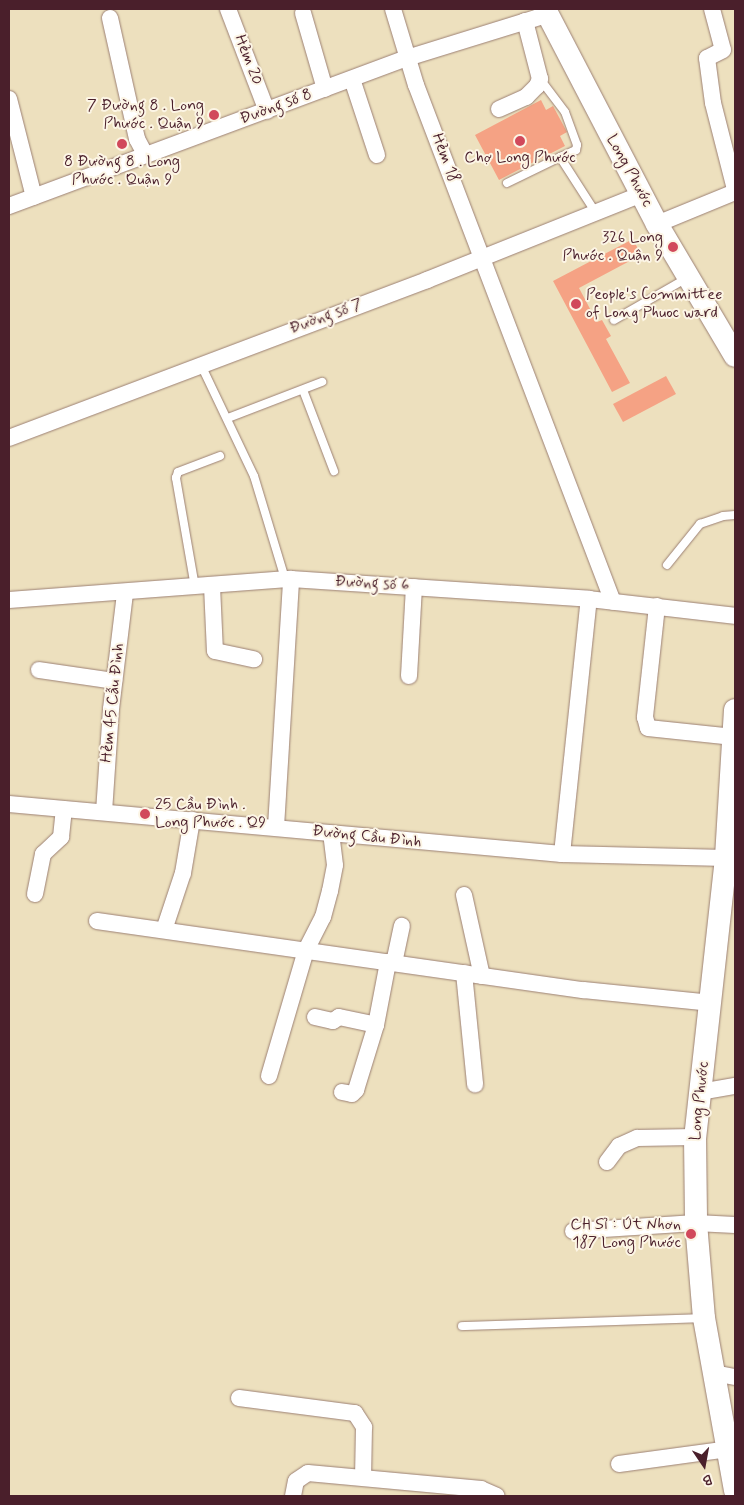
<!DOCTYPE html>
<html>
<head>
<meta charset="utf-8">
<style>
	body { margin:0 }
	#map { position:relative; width:744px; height:1505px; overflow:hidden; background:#ede0be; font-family:Mynerve,sans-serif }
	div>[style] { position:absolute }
	.building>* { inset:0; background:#f5a284 }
	.roads { filter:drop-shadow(0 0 1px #9c8074) drop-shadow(0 0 1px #9c8074) }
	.lane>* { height:8px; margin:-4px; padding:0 4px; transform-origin:4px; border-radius:4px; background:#fff }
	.street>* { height:16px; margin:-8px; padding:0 8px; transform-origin:8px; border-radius:8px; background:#fff }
	.secondary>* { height:22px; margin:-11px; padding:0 11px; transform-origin:11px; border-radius:11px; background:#fff }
	.dots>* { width:14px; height:14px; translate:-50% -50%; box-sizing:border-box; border:2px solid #fcf5e5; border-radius:50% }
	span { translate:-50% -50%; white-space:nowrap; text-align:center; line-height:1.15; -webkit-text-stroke:4px #fcf5e5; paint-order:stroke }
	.street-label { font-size:16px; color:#4a1f2b }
	.poi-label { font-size:16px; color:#4a1f2b }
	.right { translate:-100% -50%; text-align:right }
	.left { translate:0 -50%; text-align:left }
	.frame { position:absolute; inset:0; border:10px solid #4a1f2b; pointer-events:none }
	.north { position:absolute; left:679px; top:1440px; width:50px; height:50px; -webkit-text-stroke:4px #fcf5e5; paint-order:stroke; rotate:168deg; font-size:14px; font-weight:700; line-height:20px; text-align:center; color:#4a1f2b }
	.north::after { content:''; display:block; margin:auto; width:18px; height:22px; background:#4a1f2b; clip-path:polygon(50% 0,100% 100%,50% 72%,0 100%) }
</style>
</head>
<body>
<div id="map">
	<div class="building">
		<div style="clip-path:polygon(541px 100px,546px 110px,553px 106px,567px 132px,560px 136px,565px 146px,499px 180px,475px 135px)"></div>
		<div style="clip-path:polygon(633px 239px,641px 255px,579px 288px,597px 322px,602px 320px,611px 336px,606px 339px,630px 383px,612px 392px,553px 281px)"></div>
		<div style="clip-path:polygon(666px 376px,676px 394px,623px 422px,613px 404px)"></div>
	</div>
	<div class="roads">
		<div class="lane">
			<div style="left:540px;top:79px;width:41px;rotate:52.9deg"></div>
			<div style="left:565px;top:112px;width:35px;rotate:70deg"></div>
			<div style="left:577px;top:145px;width:5px;rotate:101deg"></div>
			<div style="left:576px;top:150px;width:17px;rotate:156deg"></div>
			<div style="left:507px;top:183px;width:59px;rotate:-26.1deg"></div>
			<div style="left:560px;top:157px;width:67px;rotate:57.3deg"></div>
			<div style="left:614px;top:320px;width:84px;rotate:-29.9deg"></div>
			<div style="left:201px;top:365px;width:123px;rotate:64.5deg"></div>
			<div style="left:254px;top:476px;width:108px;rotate:73.2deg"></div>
			<div style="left:303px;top:390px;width:87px;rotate:69.1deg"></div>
			<div style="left:228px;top:418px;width:101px;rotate:-21deg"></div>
			<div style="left:667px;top:565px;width:53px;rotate:-51.2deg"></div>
			<div style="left:700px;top:524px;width:24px;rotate:-19deg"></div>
			<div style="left:723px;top:516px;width:12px;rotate:-5deg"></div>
			<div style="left:195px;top:587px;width:111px;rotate:-99.9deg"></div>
			<div style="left:176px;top:478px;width:6px;rotate:-72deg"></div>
			<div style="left:178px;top:472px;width:45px;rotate:-20.9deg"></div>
			<div style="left:462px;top:1326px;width:240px;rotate:-1.9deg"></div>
		</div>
		<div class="street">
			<div style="left:228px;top:9px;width:109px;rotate:69.1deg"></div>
			<div style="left:393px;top:9px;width:79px;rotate:73.2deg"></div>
			<div style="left:416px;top:85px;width:553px;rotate:69.14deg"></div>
			<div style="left:712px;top:9px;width:42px;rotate:75deg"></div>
			<div style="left:723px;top:50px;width:18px;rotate:153deg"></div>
			<div style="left:707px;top:58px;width:45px;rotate:82.4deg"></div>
			<div style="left:713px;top:103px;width:89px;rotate:75.7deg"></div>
			<div style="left:303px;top:13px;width:79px;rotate:73.9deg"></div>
			<div style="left:110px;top:18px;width:124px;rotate:77.4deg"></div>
			<div style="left:137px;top:139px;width:17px;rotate:62deg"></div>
			<div style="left:352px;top:79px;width:80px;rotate:71.8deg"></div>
			<div style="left:9px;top:99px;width:101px;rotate:75.7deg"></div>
			<div style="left:499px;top:109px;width:30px;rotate:-24deg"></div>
			<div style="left:526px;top:97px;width:16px;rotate:-45deg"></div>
			<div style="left:537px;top:86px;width:8px;rotate:-67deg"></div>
			<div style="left:540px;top:79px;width:60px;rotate:-104.5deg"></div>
			<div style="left:9px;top:206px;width:425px;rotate:-20.4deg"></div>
			<div style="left:407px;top:58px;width:145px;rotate:-17.2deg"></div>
			<div style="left:657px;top:224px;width:84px;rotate:-22.3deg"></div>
			<div style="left:9px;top:438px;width:447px;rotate:-20.7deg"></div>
			<div style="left:427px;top:280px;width:232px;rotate:-21.8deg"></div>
			<div style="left:212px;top:586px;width:65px;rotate:87.4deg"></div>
			<div style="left:215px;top:651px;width:40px;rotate:12deg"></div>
			<div style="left:9px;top:600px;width:283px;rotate:-4.3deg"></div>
			<div style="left:291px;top:579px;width:299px;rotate:3.8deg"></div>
			<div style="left:589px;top:599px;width:147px;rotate:6.6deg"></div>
			<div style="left:657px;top:606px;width:112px;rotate:96.2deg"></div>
			<div style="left:645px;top:717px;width:11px;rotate:75deg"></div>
			<div style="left:648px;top:728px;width:86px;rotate:6deg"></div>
			<div style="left:39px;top:670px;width:76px;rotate:8.3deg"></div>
			<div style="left:409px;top:676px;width:89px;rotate:-86.8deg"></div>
			<div style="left:9px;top:804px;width:555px;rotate:5.17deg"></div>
			<div style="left:562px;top:854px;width:164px;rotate:1.4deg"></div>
			<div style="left:104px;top:812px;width:103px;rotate:-86.1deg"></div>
			<div style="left:111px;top:709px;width:116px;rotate:-83.1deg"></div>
			<div style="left:276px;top:827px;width:248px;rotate:-86.5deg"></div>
			<div style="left:562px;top:854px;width:256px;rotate:-84deg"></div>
			<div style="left:35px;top:894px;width:41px;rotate:-78.7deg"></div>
			<div style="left:43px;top:854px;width:25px;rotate:-43deg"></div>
			<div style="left:61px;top:837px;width:28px;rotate:-84deg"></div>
			<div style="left:464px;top:895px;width:83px;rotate:77.5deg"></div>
			<div style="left:97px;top:921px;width:492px;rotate:8.1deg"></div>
			<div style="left:584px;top:990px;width:128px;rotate:5.8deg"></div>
			<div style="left:164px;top:930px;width:60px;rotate:-71.6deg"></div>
			<div style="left:183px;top:873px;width:54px;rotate:-80.4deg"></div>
			<div style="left:394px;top:963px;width:38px;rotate:-78deg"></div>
			<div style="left:464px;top:973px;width:112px;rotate:84.3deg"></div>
			<div style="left:315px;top:1017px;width:18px;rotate:13deg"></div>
			<div style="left:333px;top:1021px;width:7px;rotate:-34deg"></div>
			<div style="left:339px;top:1017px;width:38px;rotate:12deg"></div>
			<div style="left:269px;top:1076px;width:131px;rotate:-73.6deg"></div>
			<div style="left:306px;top:950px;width:37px;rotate:-63deg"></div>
			<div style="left:323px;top:917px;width:27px;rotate:-75deg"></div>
			<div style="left:330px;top:891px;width:26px;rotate:-79deg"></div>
			<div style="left:335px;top:865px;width:32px;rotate:-97deg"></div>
			<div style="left:342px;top:1092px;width:10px;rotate:11deg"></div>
			<div style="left:352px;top:1094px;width:6px;rotate:-45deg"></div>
			<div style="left:356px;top:1090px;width:68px;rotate:-72.9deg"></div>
			<div style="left:376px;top:1025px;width:64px;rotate:-79.2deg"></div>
			<div style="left:700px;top:1092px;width:36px;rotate:-10deg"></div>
			<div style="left:607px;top:1162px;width:20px;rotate:-53deg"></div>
			<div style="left:619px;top:1146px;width:20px;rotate:-24deg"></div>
			<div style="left:637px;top:1138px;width:58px;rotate:-1deg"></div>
			<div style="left:573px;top:1231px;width:123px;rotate:-3.7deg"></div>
			<div style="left:696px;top:1223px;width:39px;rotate:3deg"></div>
			<div style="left:714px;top:1373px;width:21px;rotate:11deg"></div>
			<div style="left:239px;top:1398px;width:117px;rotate:7.4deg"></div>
			<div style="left:355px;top:1413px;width:17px;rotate:57deg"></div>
			<div style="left:364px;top:1427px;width:50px;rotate:91.1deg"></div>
			<div style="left:619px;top:1464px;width:110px;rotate:-7.8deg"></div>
			<div style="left:293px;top:1496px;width:15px;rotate:-79deg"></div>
			<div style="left:296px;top:1481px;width:14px;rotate:-34deg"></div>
			<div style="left:308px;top:1473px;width:174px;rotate:5.3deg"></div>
			<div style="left:481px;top:1489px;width:17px;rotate:24deg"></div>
		</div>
		<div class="secondary">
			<div style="left:545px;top:9px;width:242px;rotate:62.5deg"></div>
			<div style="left:657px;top:224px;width:153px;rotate:59.4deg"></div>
			<div style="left:735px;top:710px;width:148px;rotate:93.5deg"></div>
			<div style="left:726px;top:858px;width:281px;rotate:96.3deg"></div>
			<div style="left:695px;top:1137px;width:86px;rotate:89.3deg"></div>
			<div style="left:696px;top:1223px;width:95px;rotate:85.2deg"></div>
			<div style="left:704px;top:1318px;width:175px;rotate:79.8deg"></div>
		</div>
	</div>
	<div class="dots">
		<div style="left:214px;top:115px;background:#d1495b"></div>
		<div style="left:520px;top:141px;background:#d1495b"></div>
		<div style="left:122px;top:144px;background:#d1495b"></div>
		<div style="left:673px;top:247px;background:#d1495b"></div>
		<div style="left:576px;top:304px;background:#d1495b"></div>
		<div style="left:145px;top:814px;background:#d1495b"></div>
		<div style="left:691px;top:1234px;background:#d1495b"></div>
	</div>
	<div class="street-label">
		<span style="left:248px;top:60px;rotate:69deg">Hẻm 20</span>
		<span style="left:276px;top:107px;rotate:-20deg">Đường số 8</span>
		<span style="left:445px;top:158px;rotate:69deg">Hẻm 18</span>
		<span style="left:629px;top:171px;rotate:61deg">Long Phước</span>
		<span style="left:326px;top:317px;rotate:-20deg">Đường số 7</span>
		<span style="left:372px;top:584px;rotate:3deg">Đường số 6</span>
		<span style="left:113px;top:703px;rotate:-84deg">Hẻm 45 Cẫu Đình</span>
		<span style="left:367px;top:837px;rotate:6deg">Đường Cầu Đình</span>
		<span style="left:700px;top:1101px;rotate:-84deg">Long Phước</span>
	</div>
	<div class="poi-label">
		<span class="right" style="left:204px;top:115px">7 Đường 8 . Long<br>Phước . Quận 9</span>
		<span style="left:520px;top:158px">Chợ Long Phước</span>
		<span style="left:122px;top:171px">8 Đường 8 . Long<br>Phước . Quận 9</span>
		<span class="right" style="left:663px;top:247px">326 Long<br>Phước . Quận 9</span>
		<span class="left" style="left:586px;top:304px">People's Committee<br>of Long Phuoc ward</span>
		<span class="left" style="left:155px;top:814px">25 Cầu Đình .<br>Long Phước . Q9</span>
		<span class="right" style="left:681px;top:1234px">CH Sỉ : Út Nhơn<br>187 Long Phước</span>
	</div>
	<div class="frame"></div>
	<div class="north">B</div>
</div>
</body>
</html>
